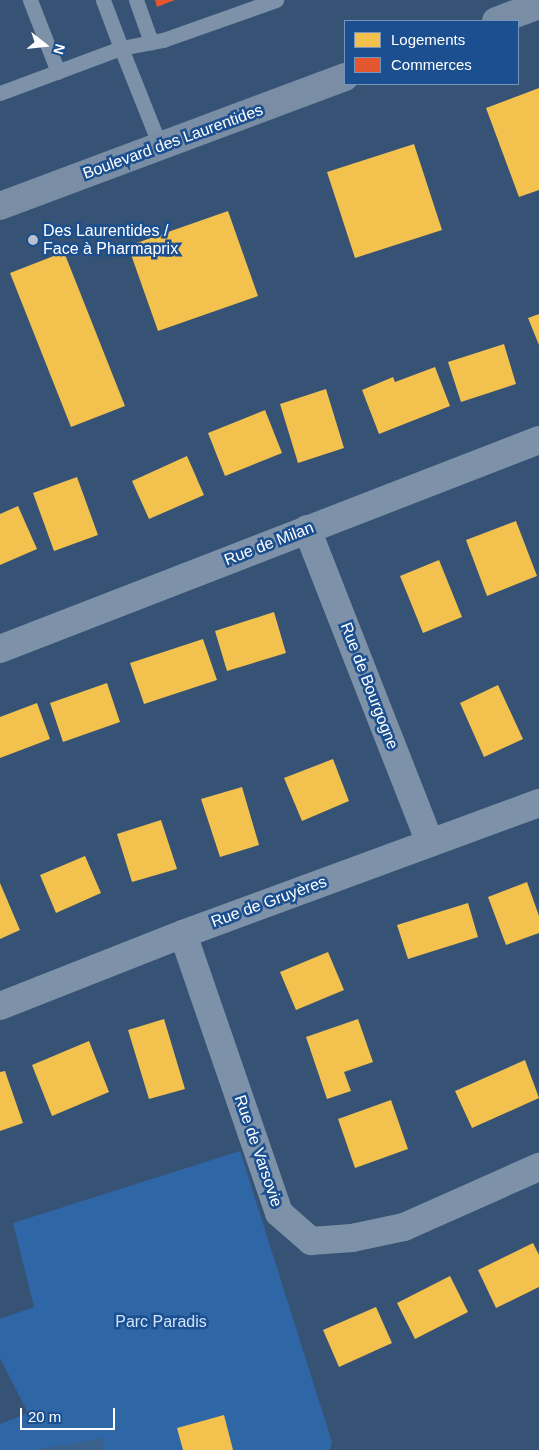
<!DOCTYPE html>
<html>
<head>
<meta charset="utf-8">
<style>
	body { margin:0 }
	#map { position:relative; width:539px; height:1450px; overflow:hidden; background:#365274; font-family:Arial,sans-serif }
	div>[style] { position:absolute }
	.green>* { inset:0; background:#2f66a5 }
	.water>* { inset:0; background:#3b618d }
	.homes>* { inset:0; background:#f2c14e }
	.shops>* { inset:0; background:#e4572e }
	.service>* { height:15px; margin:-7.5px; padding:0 7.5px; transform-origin:7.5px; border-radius:7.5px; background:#7d92a8 }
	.minor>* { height:28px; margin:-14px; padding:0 14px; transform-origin:14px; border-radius:14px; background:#7d92a8 }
	.secondary>* { height:28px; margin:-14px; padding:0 14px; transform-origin:14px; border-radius:14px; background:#798da4 }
	.dots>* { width:14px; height:14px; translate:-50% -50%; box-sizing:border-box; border:2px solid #1b4f8f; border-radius:50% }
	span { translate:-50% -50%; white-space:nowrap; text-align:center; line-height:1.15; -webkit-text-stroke:5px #1b4f8f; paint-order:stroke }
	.street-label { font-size:16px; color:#fff }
	.poi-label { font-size:16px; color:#fff }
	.left { translate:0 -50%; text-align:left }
	.park-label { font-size:16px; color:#cfe3fa }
	.legend { position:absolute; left:344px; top:20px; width:175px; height:65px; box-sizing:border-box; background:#1b4f8f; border:1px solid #7695bc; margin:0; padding:6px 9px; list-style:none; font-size:15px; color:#fff }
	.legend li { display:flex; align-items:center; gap:10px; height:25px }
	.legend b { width:25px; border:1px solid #7695bc }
	.north { position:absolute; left:20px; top:20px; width:50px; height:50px; -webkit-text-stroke:4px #1b4f8f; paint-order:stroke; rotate:106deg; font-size:14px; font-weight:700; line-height:20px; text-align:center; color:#fff }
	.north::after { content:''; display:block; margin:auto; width:18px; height:22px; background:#fff; clip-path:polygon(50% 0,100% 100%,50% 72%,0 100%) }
	.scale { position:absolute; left:20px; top:1408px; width:95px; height:22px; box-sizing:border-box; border:2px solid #fff; border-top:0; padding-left:6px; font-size:15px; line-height:18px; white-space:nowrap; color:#fff; -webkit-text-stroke:4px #1b4f8f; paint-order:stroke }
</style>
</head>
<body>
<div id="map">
	<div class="green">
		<div style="clip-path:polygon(240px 1151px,332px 1442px,330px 1450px,0 1450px,0 1424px,28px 1413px,0 1358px,0 1319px,34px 1307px,13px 1223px)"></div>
	</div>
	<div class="water">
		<div style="clip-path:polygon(103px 1438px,105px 1450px,38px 1450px,38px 1449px)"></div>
	</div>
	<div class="homes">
		<div style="clip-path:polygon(539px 88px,539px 190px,519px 197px,486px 108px)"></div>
		<div style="clip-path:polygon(414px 144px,442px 230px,355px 258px,327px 172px)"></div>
		<div style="clip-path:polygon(228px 211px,258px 296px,158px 331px,128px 246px)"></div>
		<div style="clip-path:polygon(64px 252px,125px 406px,71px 427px,10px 273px)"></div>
		<div style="clip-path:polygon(539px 314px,539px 345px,528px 318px)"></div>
		<div style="clip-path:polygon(504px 344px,516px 384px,461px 402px,448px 362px)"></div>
		<div style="clip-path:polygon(435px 367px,450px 406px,379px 434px,362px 390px,393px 377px,395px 382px)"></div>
		<div style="clip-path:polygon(326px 389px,344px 448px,298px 463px,280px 404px)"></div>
		<div style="clip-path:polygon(265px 410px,282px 453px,225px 476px,208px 433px)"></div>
		<div style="clip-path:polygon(187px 456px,204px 495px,149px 519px,132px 481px)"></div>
		<div style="clip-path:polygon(77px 477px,98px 535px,54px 551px,33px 493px)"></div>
		<div style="clip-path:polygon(18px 506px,37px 549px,0 565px,0 514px)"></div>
		<div style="clip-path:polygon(516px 521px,537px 576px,487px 596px,466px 540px)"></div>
		<div style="clip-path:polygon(439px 560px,462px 617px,423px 633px,400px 576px)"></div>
		<div style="clip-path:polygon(274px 612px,286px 653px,227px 671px,215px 631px)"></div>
		<div style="clip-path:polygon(203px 639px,217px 680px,144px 704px,130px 663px)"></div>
		<div style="clip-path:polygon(107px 683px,120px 722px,63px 742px,50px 703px)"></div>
		<div style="clip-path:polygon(498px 685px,523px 739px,484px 757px,460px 703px)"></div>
		<div style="clip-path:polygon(37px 703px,50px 739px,0 758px,0 717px)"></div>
		<div style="clip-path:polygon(333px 759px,349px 801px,302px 821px,284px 778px)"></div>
		<div style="clip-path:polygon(242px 787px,259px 845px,220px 857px,201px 799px)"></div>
		<div style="clip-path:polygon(161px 820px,177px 869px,132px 882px,117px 834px)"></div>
		<div style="clip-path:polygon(85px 856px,101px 893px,56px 913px,40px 875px)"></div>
		<div style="clip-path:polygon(527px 882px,539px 916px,539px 933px,506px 945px,488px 897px)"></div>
		<div style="clip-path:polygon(0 883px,20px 930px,0 939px)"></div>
		<div style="clip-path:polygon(468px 903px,478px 937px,408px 959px,397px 925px)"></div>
		<div style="clip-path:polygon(328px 952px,344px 990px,296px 1010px,280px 972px)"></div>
		<div style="clip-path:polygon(164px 1019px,185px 1089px,149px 1099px,128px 1030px)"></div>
		<div style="clip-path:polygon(358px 1019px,373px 1062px,344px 1072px,351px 1091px,327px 1099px,306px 1037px)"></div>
		<div style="clip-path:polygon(89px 1041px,109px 1092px,52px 1116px,32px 1065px)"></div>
		<div style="clip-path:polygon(525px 1060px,539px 1098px,472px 1128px,455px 1091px)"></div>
		<div style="clip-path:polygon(5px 1071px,23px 1123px,0 1131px,0 1072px)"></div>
		<div style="clip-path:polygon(391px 1100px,408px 1149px,355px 1168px,338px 1119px)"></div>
		<div style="clip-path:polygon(533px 1243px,539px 1255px,539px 1287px,496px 1308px,478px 1270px)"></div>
		<div style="clip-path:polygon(450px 1276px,468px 1312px,415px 1339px,397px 1303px)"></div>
		<div style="clip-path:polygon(376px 1307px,392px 1343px,339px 1367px,323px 1330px)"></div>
		<div style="clip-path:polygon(224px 1415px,233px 1450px,183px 1450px,177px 1428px)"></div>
	</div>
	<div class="shops">
		<div style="clip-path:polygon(155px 0,175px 0,157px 7px)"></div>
	</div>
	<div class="service">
		<div style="left:30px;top:0;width:77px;rotate:68.7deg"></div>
		<div style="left:103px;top:0;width:51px;rotate:69.4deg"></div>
		<div style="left:121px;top:48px;width:43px;rotate:-10.8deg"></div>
		<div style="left:163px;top:40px;width:120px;rotate:-19.5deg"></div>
		<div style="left:136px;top:0;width:45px;rotate:70.3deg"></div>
		<div style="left:0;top:93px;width:129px;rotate:-20.4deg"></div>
		<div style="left:121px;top:48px;width:105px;rotate:68.3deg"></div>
	</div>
	<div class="minor">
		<div style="left:307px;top:529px;width:337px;rotate:68.6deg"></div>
		<div style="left:0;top:649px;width:578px;rotate:-21.19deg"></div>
		<div style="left:183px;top:934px;width:295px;rotate:71deg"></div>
		<div style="left:279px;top:1213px;width:43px;rotate:41.2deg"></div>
		<div style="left:311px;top:1241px;width:41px;rotate:-4.2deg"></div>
		<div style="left:352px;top:1238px;width:53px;rotate:-11.9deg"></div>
		<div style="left:404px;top:1227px;width:148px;rotate:-24deg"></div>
		<div style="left:0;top:1006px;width:197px;rotate:-21.5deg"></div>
		<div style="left:183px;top:934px;width:379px;rotate:-20.2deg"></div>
	</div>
	<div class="secondary">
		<div style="left:496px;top:21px;width:46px;rotate:-20.4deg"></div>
		<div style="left:0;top:206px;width:368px;rotate:-20.5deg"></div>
	</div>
	<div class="dots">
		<div style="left:33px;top:240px;background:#b9c2ce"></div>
	</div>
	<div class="street-label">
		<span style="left:173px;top:142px;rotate:-20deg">Boulevard des Laurentides</span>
		<span style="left:269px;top:544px;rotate:-21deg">Rue de Milan</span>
		<span style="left:369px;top:686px;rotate:69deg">Rue de Bourgogne</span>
		<span style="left:269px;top:902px;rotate:-20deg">Rue de Gruyères</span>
		<span style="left:258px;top:1151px;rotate:71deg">Rue de Varsovie</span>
	</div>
	<div class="poi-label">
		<span class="left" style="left:43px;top:240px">Des Laurentides /<br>Face à Pharmaprix</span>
	</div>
	<div class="park-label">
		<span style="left:161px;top:1322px">Parc Paradis</span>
	</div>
	<ul class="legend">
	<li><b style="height:14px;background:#f2c14e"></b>Logements</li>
	<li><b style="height:14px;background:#e4572e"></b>Commerces</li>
	</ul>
	<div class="north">N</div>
	<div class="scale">20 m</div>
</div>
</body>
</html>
